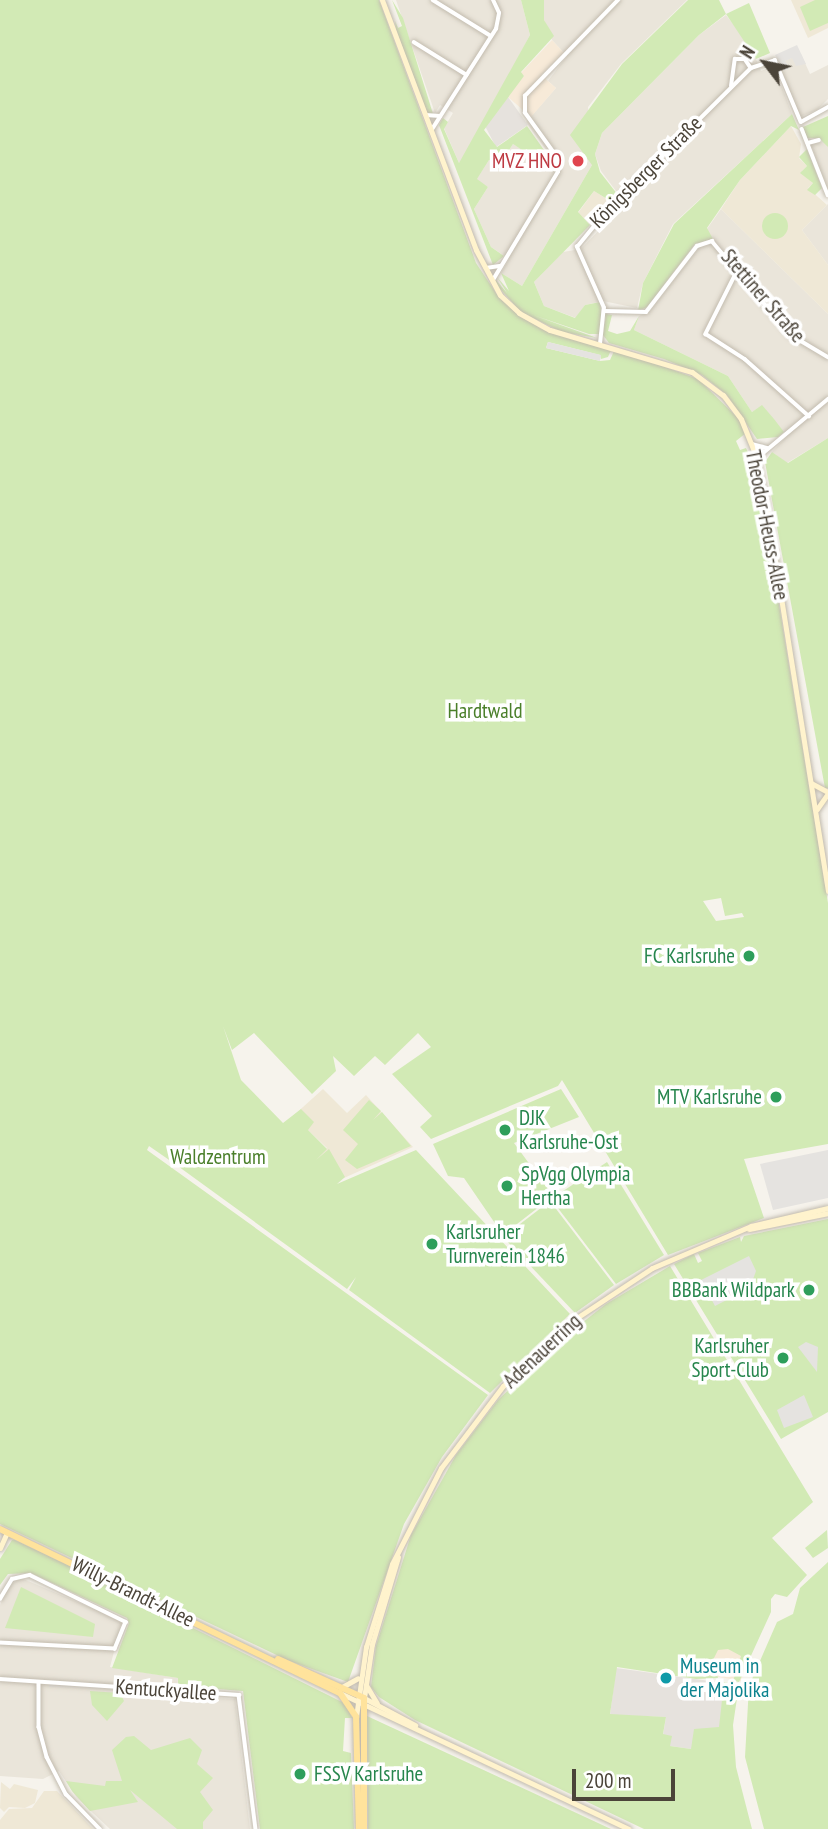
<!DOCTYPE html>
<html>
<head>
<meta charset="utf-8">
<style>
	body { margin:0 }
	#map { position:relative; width:828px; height:1829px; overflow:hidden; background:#f6f3ec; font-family:"PT Sans Narrow",sans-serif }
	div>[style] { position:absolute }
	.residential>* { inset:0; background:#eae5da }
	.commercial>* { inset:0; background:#f7ead8 }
	.industrial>* { inset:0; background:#e6e2dd }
	.education>* { inset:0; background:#efe8d6 }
	.green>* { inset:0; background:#d2eab5 }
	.round { border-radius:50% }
	.parking>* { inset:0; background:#e5e3e0 }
	.roads { filter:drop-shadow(0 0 2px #c2bbae) drop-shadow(0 0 2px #c2bbae) }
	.street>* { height:3.5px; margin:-1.75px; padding:0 1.75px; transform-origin:1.75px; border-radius:1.75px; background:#fff }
	.secondary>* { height:5px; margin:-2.5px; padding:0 2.5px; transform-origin:2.5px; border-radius:2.5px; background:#fff3cd }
	.primary>* { height:6px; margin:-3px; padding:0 3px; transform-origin:3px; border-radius:3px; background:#ffe39c }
	.dots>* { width:19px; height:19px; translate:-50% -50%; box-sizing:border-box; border:4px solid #fff; border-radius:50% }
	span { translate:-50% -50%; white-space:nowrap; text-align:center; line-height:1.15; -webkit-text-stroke:7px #fff; paint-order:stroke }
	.health-label { font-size:21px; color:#be3a42 }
	.right { translate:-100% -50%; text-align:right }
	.street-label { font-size:21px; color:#4b4439 }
	.park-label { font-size:21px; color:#4a7f2a }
	.leisure-label { font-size:21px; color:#27864d }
	.left { translate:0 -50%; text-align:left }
	.culture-label { font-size:21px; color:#0d838f }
	.north { position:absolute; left:730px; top:28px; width:70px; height:70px; -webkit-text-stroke:5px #fff; paint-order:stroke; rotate:302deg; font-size:19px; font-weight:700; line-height:28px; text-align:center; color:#4b4439 }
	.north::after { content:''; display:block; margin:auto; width:24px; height:32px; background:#4b4439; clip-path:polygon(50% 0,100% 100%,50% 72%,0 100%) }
	.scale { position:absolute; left:572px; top:1769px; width:103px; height:32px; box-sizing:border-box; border:4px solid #4b4439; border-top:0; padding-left:9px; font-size:21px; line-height:24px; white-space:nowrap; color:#4b4439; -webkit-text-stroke:5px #fff; paint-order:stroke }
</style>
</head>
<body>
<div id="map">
	<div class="residential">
		<div style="clip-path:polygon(396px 0,521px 0,530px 35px,466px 157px,459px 163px,444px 128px,453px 113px,440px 105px,435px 113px)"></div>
		<div style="clip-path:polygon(544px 0,687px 0,621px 64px,588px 107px,592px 165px,522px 286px,501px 273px,509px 259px,491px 247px,474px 209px,488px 187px,476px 180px,489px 160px,499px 166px,513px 144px,555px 171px,555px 162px,526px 122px,556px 88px,548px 81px,567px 56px,552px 40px,544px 20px)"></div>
		<div style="clip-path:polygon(726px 15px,751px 47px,761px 71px,774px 66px,792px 114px,673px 224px,643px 283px,637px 308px,603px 301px,585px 305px,576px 318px,544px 306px,534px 282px,563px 252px,581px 249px,625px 203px,601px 171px,595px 154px,602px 133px,699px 35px)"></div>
		<div style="clip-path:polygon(801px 54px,810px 74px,828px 65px,828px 99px,817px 110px,799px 117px,779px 63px)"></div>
		<div style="clip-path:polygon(825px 140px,828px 147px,828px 190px,811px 145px)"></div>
		<div style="clip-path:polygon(828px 204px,828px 265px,802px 230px)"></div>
		<div style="clip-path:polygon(721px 209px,828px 314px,828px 438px,787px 463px,772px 452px,787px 436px,762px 406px,752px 412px,728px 376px,634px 330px,639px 316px,650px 311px,700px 246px,711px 243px,707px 229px)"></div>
		<div style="clip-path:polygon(21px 1578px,122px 1621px,110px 1667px,178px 1678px,177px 1696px,235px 1699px,250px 1829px,110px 1829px,77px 1798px,59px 1771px,43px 1779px,0 1776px,0 1605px,8px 1586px)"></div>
	</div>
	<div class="commercial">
		<div style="clip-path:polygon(552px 40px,564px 53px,541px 75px,556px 88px,531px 117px,507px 96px,524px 76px,521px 73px)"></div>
		<div style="clip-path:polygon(716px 1643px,750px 1656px,741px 1681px,709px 1675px)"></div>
	</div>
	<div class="industrial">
		<div style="clip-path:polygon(508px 97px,528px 125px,496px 147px,485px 126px)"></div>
		<div style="clip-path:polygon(616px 1668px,724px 1683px,720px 1726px,691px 1749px,670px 1746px,663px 1735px,666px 1717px,610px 1715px)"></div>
	</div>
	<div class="education">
		<div style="clip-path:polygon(791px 0,828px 0,828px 28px,808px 38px)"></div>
		<div style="clip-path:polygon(791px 126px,801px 144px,799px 158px,807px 166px,802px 171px,813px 183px,808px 188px,827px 205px,802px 230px,828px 265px,828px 314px,721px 209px,740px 180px)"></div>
		<div style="clip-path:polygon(594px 191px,612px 202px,590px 224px,578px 213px)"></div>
		<div style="clip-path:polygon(323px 1089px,347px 1113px,366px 1095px,413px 1147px,335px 1182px,313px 1163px,327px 1148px,293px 1116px)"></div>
		<div style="clip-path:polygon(1px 1782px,10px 1789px,14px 1784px,38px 1790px,35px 1803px,25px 1808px,9px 1807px,4px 1812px,0 1808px)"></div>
		<div style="clip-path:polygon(44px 1791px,57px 1791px,93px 1829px,0 1829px,0 1820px,9px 1809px,32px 1808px)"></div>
	</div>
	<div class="green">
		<div style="clip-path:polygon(evenodd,0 0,379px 0,476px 263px,500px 299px,541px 329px,611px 350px,608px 357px,601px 359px,600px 355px,548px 342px,546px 348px,600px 361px,610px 360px,615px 349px,698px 379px,737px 417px,746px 433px,736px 441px,740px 450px,746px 448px,757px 471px,828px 903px,828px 1144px,744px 1159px,764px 1218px,668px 1255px,562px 1080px,558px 1086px,431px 1139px,420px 1127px,432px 1116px,392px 1074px,431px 1047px,418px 1033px,385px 1065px,375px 1056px,354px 1076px,333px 1056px,336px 1071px,312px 1094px,254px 1033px,232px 1050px,223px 1026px,241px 1080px,283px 1123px,301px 1109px,314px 1122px,308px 1130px,327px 1149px,316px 1160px,329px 1149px,345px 1177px,337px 1184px,416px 1150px,570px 1314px,490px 1393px,349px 1290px,356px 1277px,347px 1289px,175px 1164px,149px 1146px,147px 1150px,488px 1395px,442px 1457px,404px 1524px,348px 1682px,287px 1660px,0 1524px,0 0,721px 898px,725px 916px,742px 913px,744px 917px,716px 921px,703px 901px,721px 898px)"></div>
		<div style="clip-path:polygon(392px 0,403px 18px,434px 117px,427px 113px,396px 30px,395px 21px,398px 28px,402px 26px)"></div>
		<div style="clip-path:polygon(521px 0,544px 0,544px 20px,554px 36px,521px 72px,524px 76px,484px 130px,497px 147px,527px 126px,556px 167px,555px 172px,513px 144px,499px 166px,489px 160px,477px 179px,488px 187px,474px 209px,491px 247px,504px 256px,493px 265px,439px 125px,443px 118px,448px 122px,444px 129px,459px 163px,530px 35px)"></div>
		<div style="clip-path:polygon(688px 0,719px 0,726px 14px,749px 3px,770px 53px,756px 59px,726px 14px,699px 35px,602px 133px,595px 154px,600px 172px,618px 195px,612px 202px,594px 191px,578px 212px,590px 225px,534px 282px,544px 306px,575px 318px,585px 305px,600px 302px,601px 313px,612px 315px,608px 331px,617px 334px,630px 331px,639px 316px,634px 330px,728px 376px,752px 412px,762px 405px,774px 419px,784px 432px,778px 437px,757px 439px,727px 395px,702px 375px,664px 359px,609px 343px,603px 335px,606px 315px,599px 334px,589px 334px,533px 315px,597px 338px,562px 332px,521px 312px,496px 284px,496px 280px,507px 293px,497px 277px,509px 291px,501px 273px,522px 286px,592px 165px,570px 135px,622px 64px)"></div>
		<div style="clip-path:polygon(815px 0,828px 0,828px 23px,810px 31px,800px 7px)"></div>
		<div style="clip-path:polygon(792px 114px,799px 130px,791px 126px,740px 180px,707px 228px,713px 239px,695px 244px,647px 307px,638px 311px,643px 283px,674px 224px)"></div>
		<div style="clip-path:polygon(828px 116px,828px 147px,819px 138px,807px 138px,803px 127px)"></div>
		<div style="clip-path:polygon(807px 149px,822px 188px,815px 195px,807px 190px,813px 183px,800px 173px,807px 166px,799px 157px)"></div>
		<div class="round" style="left:762px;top:213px;width:26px;height:26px"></div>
		<div style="clip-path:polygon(828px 438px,828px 788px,825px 788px,765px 462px,772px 452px,788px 463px)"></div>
		<div style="clip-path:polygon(561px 1089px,579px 1117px,514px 1143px,553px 1196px,503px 1235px,464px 1178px,448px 1176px,433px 1144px)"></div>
		<div style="clip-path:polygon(369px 1100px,381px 1111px,373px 1120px,382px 1112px,411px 1146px,357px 1169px,345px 1160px,358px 1144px,343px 1130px)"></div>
		<div style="clip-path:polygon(607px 1162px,664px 1255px,616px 1284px,551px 1199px)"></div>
		<div style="clip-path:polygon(550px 1201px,614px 1285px,575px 1313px,503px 1237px)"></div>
		<div style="clip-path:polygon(828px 1219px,828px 1412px,781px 1439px,674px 1264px,694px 1254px,698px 1263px,702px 1261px,698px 1253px,740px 1237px,741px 1242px,744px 1236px)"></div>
		<div style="clip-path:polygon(670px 1266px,813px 1502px,772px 1538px,807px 1575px,787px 1597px,775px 1594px,771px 1599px,771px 1612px,739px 1682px,733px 1681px,741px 1656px,728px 1649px,718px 1650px,713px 1660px,718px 1678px,696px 1679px,617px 1667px,610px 1714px,666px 1717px,663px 1734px,672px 1736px,670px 1746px,691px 1749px,694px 1729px,719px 1727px,724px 1682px,739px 1685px,733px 1725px,736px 1767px,752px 1829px,644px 1829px,415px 1720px,379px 1697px,371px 1687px,376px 1646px,411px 1535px,456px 1455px,498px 1400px,559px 1341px,606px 1304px)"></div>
		<div style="clip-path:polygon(827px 1530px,828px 1548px,813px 1558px,805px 1548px)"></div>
		<div style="clip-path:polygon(12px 1540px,15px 1540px,285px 1668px,303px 1678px,84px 1574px,346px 1704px,352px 1718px,345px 1718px,343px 1751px,351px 1753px,354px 1829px,260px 1829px,243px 1691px,178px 1686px,178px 1678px,112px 1668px,129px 1623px,127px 1618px,31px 1573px,8px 1574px,0 1585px,0 1559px)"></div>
		<div style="clip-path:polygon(828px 1562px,828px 1829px,764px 1829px,745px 1757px,749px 1686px,777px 1622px,793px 1614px,800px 1588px)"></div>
		<div style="clip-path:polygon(21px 1587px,95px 1624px,93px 1637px,5px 1628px)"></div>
		<div style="clip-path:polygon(90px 1691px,120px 1693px,124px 1701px,107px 1721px,92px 1705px)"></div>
		<div style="clip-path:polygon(367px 1716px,611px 1829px,368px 1829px)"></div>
		<div style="clip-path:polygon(134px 1736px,151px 1750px,190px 1738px,202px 1750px,197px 1764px,213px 1778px,200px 1792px,213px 1810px,203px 1822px,203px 1829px,177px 1829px,130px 1790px,138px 1802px,90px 1811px,72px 1791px,66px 1781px,105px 1786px,106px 1781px,122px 1781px,112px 1750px,126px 1737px)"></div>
	</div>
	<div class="parking">
		<div style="clip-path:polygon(797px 45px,806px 64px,796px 66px,792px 58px,785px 61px,790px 68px,783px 71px,775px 55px)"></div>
		<div style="clip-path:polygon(548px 342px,601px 355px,600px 361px,546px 348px)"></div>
		<div style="clip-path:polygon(828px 1150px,828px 1198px,773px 1210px,760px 1164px)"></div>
		<div style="clip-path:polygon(749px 1256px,756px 1271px,750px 1288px,715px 1306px,701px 1280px)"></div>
		<div style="clip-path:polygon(806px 1342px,818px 1347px,817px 1372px,798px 1347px)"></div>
		<div style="clip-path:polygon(804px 1395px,813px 1417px,784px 1428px,777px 1410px)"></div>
		<div style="clip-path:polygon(49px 1684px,170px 1691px,49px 1687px)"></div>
	</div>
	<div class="roads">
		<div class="street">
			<div style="left:433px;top:0;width:68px;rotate:31.8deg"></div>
			<div style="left:414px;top:42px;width:62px;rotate:31.9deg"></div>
			<div style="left:731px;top:86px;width:27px;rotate:-82deg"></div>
			<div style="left:735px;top:59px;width:10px"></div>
			<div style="left:745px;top:59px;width:11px;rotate:56deg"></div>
			<div style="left:426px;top:115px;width:14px;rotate:4deg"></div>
			<div style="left:802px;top:129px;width:71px;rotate:68.5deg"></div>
			<div style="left:431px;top:131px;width:121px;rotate:-57.5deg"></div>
			<div style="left:496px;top:29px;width:16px;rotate:-79deg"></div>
			<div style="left:499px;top:13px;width:14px;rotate:-115deg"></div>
			<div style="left:808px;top:143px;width:11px;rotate:-15deg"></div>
			<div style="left:486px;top:268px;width:15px;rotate:-8deg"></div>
			<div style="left:738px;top:270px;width:72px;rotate:116.6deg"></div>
			<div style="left:706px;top:334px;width:46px;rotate:32.7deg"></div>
			<div style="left:745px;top:359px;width:86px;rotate:41.7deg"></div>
			<div style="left:493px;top:280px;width:126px;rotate:-59deg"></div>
			<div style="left:558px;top:172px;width:16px;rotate:-97deg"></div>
			<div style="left:556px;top:156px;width:53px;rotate:-125.8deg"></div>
			<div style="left:525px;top:113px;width:17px;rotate:-90deg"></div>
			<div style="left:525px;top:96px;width:134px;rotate:-45.9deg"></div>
			<div style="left:605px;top:311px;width:41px;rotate:1.4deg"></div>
			<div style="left:646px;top:312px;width:83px;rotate:-52.3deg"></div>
			<div style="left:697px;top:246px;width:16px;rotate:-18deg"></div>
			<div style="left:712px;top:241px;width:123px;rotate:50deg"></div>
			<div style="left:791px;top:335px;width:43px;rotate:30.7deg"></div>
			<div style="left:600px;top:344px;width:36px;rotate:-84deg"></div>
			<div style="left:604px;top:308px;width:67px;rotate:-113.9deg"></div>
			<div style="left:577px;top:247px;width:43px;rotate:-50.7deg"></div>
			<div style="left:604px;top:214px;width:207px;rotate:-44.8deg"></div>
			<div style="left:751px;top:68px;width:25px;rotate:-18deg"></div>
			<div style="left:775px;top:60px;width:67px;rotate:67.2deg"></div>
			<div style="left:801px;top:122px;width:31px;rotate:-29deg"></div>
			<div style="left:752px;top:444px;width:16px;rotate:15deg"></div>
			<div style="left:756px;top:459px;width:94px;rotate:-39.8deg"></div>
			<div style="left:0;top:1599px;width:23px;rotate:-59deg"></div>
			<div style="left:12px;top:1579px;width:18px;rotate:-13deg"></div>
			<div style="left:30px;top:1575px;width:107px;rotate:26.1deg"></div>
			<div style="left:126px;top:1622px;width:29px;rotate:112deg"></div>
			<div style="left:115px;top:1649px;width:115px;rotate:-177deg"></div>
			<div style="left:0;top:1679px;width:240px;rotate:3.8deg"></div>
			<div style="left:239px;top:1695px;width:135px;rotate:82.8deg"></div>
			<div style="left:39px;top:1682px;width:45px;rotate:90deg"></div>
			<div style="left:39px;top:1727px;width:31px;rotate:75deg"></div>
			<div style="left:47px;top:1757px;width:42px;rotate:62.8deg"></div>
			<div style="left:66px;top:1794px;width:49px;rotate:45.8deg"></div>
		</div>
		<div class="secondary">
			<div style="left:382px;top:0;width:267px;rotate:69.4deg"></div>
			<div style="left:476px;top:250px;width:51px;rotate:61.9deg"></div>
			<div style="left:500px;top:295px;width:26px;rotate:43deg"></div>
			<div style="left:519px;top:313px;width:35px;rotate:29deg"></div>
			<div style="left:550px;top:330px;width:148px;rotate:16.5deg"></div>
			<div style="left:692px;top:372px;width:39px;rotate:37deg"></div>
			<div style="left:723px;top:395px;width:30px;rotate:53deg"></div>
			<div style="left:741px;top:419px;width:37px;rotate:68deg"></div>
			<div style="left:755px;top:453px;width:52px;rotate:77.8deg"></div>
			<div style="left:766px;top:504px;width:392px;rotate:80.9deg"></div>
			<div style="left:811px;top:783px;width:19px;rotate:28deg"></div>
			<div style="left:817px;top:809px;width:19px;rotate:-55deg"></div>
			<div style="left:749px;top:1229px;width:81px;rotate:-11.4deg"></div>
			<div style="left:0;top:1548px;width:17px;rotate:-66deg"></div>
			<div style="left:398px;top:1557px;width:91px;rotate:106.6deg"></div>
			<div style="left:372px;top:1644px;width:55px;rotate:98.4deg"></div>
			<div style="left:364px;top:1698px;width:58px;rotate:27.9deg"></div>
			<div style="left:366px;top:1685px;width:21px;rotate:59deg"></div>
			<div style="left:342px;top:1687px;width:18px;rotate:-29deg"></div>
			<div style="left:340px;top:1693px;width:319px;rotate:25.2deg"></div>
			<div style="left:356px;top:1717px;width:71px;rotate:-81.9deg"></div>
			<div style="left:366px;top:1647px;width:87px;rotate:-72.6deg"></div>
			<div style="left:392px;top:1564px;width:108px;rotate:-63deg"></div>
			<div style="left:441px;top:1468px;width:103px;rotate:-52.9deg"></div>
			<div style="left:503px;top:1386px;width:98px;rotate:-42.9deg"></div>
			<div style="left:575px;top:1319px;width:92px;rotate:-33.5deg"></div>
			<div style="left:652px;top:1268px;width:108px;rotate:-23deg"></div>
			<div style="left:751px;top:1226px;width:79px;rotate:-13.2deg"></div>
		</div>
		<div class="primary">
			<div style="left:0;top:1529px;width:377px;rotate:25.8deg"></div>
			<div style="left:340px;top:1693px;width:29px;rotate:56deg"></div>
			<div style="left:356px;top:1717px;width:112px;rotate:88.5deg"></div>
			<div style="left:278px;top:1659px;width:94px;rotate:24.4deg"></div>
			<div style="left:364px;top:1698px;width:131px;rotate:90deg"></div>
		</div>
	</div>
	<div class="dots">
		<div style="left:578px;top:161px;background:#e0444e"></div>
		<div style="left:749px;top:956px;background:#2e9e5b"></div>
		<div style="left:776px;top:1097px;background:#2e9e5b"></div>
		<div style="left:505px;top:1130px;background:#2e9e5b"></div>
		<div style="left:507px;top:1186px;background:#2e9e5b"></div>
		<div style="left:432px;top:1244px;background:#2e9e5b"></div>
		<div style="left:809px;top:1290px;background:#2e9e5b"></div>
		<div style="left:783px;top:1358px;background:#2e9e5b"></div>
		<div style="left:666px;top:1678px;background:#0f9aa8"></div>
		<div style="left:300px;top:1774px;background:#2e9e5b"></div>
	</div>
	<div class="health-label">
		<span class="right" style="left:562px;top:161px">MVZ HNO</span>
	</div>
	<div class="street-label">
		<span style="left:646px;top:172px;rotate:-45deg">Königsberger Straße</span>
		<span style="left:763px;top:296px;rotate:49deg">Stettiner Straße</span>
		<span style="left:767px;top:525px;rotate:79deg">Theodor-Heuss-Allee</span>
		<span style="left:542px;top:1351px;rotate:-43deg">Adenauerring</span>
		<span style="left:133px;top:1592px;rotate:26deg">Willy-Brandt-Allee</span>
		<span style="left:166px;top:1690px;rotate:4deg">Kentuckyallee</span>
	</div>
	<div class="park-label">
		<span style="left:485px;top:711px">Hardtwald</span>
		<span style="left:218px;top:1157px">Waldzentrum</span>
	</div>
	<div class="leisure-label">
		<span class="right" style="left:735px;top:956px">FC Karlsruhe</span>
		<span class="right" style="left:762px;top:1097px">MTV Karlsruhe</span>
		<span class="left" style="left:519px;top:1130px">DJK<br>Karlsruhe-Ost</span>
		<span class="left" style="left:521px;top:1186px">SpVgg Olympia<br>Hertha</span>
		<span class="left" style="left:446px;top:1244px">Karlsruher<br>Turnverein 1846</span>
		<span class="right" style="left:795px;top:1290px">BBBank Wildpark</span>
		<span class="right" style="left:769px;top:1358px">Karlsruher<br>Sport-Club</span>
		<span class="left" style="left:314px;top:1774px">FSSV Karlsruhe</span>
	</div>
	<div class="culture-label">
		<span class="left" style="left:680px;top:1678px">Museum in<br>der Majolika</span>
	</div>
	<div class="north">N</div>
	<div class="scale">200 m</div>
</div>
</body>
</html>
